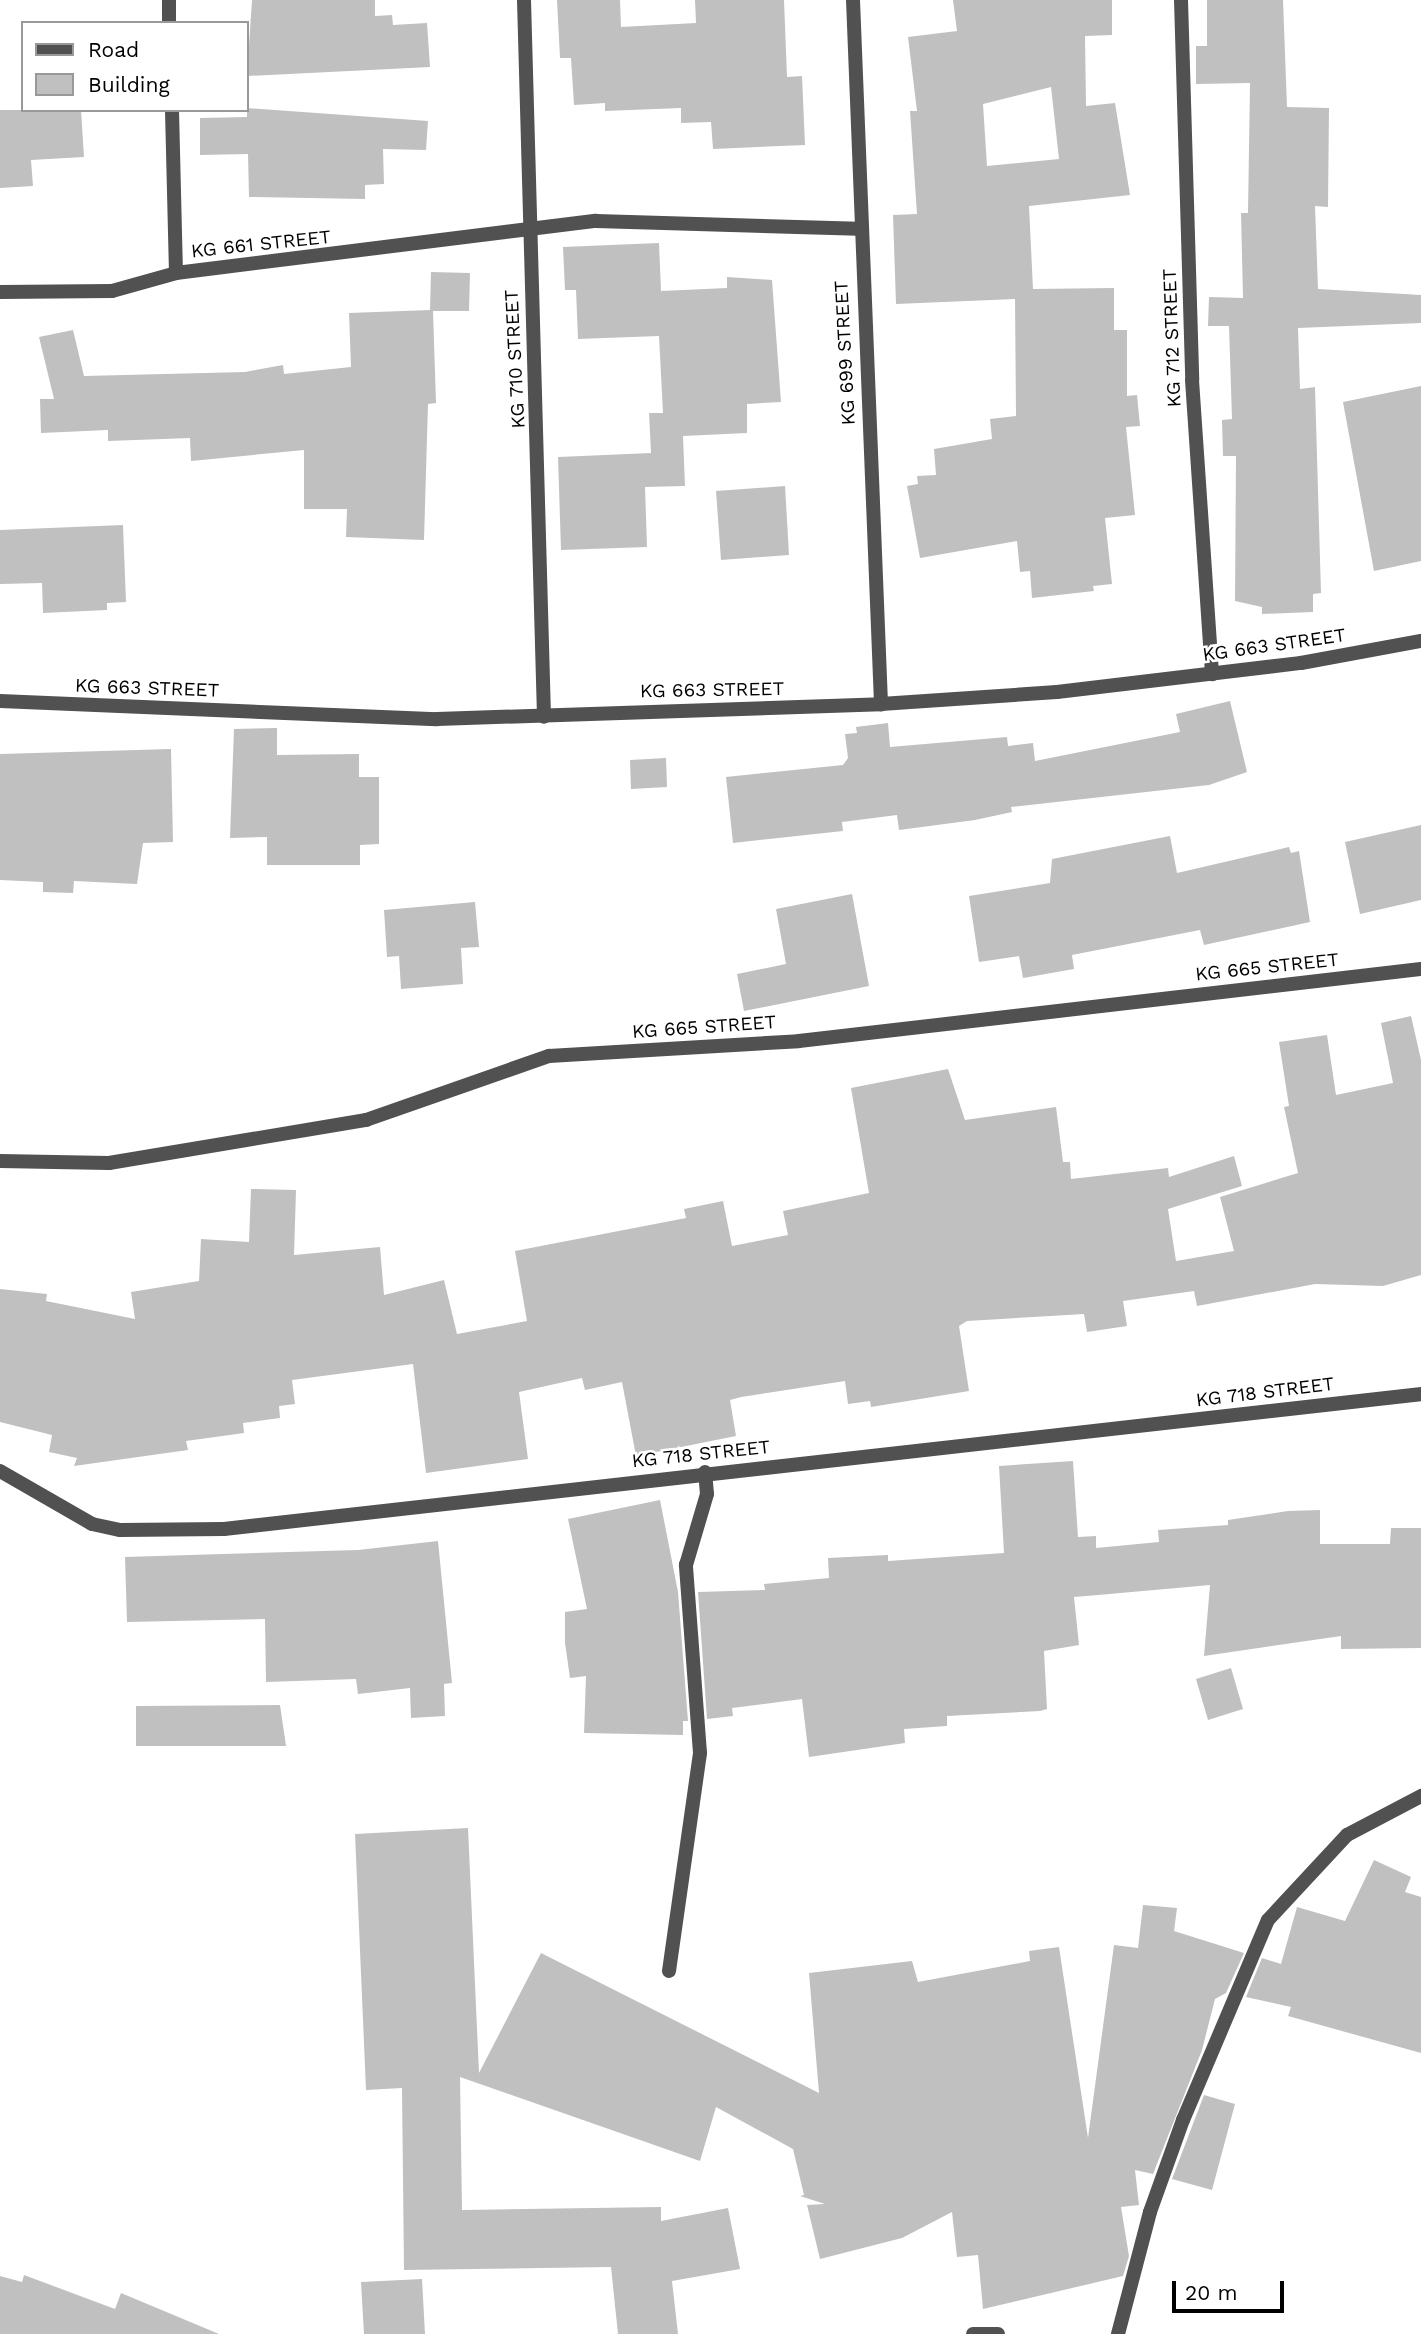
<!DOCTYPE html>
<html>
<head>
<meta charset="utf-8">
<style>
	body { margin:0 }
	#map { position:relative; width:1421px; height:2334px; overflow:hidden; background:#fff; font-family:"Work Sans",sans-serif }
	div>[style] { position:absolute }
	.building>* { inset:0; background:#c0c0c0 }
	.lane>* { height:14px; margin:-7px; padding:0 7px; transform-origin:7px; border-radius:7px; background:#515151 }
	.street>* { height:14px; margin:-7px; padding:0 7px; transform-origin:7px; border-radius:7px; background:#515151 }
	span { translate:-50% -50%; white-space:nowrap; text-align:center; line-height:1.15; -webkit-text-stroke:5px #fff; paint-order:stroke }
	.street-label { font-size:19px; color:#000 }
	.legend { position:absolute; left:21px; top:21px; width:228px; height:91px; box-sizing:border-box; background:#fff; border:2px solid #999; margin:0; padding:9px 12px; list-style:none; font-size:21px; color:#000 }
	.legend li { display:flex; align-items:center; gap:14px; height:35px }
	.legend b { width:35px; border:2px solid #999 }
	.scale { position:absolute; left:1172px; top:2281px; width:112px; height:32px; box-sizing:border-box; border:4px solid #000; border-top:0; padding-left:9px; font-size:21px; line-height:24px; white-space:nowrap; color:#000; -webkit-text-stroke:5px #fff; paint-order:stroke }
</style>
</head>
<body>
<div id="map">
	<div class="building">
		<div style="clip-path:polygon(252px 0,375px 0,375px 16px,392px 15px,393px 25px,427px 23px,430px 67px,247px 76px)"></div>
		<div style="clip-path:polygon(557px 0,620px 0,621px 27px,696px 23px,695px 0,784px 0,787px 77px,802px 76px,805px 145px,713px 149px,711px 122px,681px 123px,681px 108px,605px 111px,605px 103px,574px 105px,571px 58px,560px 58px)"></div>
		<div style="clip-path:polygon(evenodd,953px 0,1112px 0,1112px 35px,1085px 36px,1086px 106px,1115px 103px,1130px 195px,1029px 206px,1033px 289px,1114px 288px,1114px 330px,1127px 330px,1127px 396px,1137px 395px,1140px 426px,1126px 427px,1135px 515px,1105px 518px,1112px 584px,1093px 586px,1094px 591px,1032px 598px,1030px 571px,1020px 572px,1017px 541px,920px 558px,907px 486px,918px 484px,917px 476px,936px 475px,934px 449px,992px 439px,990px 419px,1016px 416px,1015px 299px,896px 304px,893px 215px,917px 214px,910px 111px,917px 111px,908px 37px,957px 31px,953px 0,1051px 87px,1059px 159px,987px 166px,983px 104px,1051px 87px)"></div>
		<div style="clip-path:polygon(1207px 0,1283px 0,1287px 107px,1329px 108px,1328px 207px,1315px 206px,1318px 289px,1421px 295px,1421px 323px,1298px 328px,1300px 389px,1315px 387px,1321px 593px,1313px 594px,1313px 612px,1262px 614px,1262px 607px,1235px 601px,1236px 456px,1223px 456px,1222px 420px,1232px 419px,1229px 326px,1208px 326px,1209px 297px,1243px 298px,1241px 213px,1248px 213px,1250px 83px,1196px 84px,1196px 46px,1207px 46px)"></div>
		<div style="clip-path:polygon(247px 108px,428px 121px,426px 150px,383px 149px,384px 184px,365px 185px,365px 199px,249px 197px,248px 154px,200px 155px,200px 118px,247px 117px)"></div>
		<div style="clip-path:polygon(0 110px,81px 110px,84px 157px,31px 160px,33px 186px,0 188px)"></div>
		<div style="clip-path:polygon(659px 243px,661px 291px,727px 288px,727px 277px,772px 280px,781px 402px,747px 404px,747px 433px,683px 436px,685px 486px,645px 487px,647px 547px,561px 550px,558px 457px,651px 453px,649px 413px,663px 413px,659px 336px,578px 339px,576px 290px,565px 290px,563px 247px)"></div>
		<div style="clip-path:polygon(431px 272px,470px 273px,469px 311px,433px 311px,436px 403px,428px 404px,424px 540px,346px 537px,347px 509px,304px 509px,304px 450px,191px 461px,190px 438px,108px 441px,108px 430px,41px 433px,40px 399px,54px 399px,39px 337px,73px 330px,84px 376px,245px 372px,283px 365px,284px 374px,351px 367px,349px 313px,430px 310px)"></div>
		<div style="clip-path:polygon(1421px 386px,1421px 561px,1374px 571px,1343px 402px)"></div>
		<div style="clip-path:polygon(785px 486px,789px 555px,721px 560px,716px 491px)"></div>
		<div style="clip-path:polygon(123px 525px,126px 602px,107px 603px,107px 610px,43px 613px,42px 583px,0 584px,0 530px)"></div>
		<div style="clip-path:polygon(1230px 701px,1247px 772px,1209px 785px,1011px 807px,1012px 812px,975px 820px,899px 830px,897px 815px,842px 822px,843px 831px,733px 843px,726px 777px,843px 765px,848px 758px,845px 734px,857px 733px,856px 727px,888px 723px,890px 747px,1007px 737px,1008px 746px,1033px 743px,1035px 761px,1180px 732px,1176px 714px)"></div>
		<div style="clip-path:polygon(277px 728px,277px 755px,359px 754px,359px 777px,379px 777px,379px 844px,360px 845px,360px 865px,267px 865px,267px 837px,230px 838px,234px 729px)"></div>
		<div style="clip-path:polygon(171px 749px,173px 842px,143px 843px,137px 884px,74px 881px,73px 893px,43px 892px,43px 882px,0 880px,0 754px)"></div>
		<div style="clip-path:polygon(666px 758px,667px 787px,631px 789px,630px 760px)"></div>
		<div style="clip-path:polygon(1421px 825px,1421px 900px,1360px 914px,1345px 842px)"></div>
		<div style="clip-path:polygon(1170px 836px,1177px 873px,1289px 847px,1291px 853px,1299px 851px,1310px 922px,1204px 945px,1200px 930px,1072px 955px,1074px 969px,1023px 978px,1019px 956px,979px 962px,969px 896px,1050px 883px,1052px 859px)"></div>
		<div style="clip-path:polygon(852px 894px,869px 986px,744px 1011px,737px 974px,786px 964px,776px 909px)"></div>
		<div style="clip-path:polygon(475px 902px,479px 947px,461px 948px,463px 984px,401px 989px,399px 956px,387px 957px,384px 910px)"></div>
		<div style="clip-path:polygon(1411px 1016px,1421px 1060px,1421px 1275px,1383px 1286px,1315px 1284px,1197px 1306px,1194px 1291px,1123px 1301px,1127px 1326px,1087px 1332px,1084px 1314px,967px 1321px,959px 1326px,969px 1391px,871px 1407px,870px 1401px,848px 1404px,845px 1381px,741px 1397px,730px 1400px,736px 1436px,636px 1456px,622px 1382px,585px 1390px,582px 1378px,519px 1392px,528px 1459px,426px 1473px,413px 1364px,292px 1380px,295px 1404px,279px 1406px,280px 1418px,243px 1423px,244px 1433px,186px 1441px,188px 1450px,74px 1466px,77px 1458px,49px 1452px,52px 1435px,0 1422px,0 1289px,47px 1294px,46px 1301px,135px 1319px,131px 1292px,199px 1281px,201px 1239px,249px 1242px,251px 1189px,296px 1190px,294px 1255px,380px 1247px,384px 1295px,444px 1280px,457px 1334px,527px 1321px,515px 1251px,686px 1218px,684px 1209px,723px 1201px,732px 1246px,788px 1235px,783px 1211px,869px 1193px,851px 1088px,948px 1069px,965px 1120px,1056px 1107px,1063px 1162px,1070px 1162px,1071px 1179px,1168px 1168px,1169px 1177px,1234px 1156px,1242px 1186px,1168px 1209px,1176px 1261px,1234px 1251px,1220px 1197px,1298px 1173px,1284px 1107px,1289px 1106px,1279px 1042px,1327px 1035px,1336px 1095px,1393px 1083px,1381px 1023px)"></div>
		<div style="clip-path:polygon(1073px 1461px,1078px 1537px,1096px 1536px,1096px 1548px,1159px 1542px,1158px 1530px,1228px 1525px,1228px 1520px,1288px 1511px,1320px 1510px,1320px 1544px,1390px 1544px,1391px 1528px,1421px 1528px,1421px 1648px,1341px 1649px,1341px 1636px,1204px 1656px,1210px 1585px,1098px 1595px,1074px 1597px,1079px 1645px,1044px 1651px,1047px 1709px,1040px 1711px,947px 1716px,947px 1726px,904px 1729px,905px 1743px,809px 1757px,802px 1699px,732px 1708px,733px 1716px,707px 1719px,698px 1592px,765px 1590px,764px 1584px,829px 1578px,828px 1558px,888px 1555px,888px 1561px,1004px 1553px,999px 1466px)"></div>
		<div style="clip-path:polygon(660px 1500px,678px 1592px,688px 1721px,683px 1721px,683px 1735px,584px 1733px,586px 1676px,570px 1678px,565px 1643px,565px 1612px,587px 1609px,568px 1519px)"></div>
		<div style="clip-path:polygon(438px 1541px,452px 1683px,444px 1684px,445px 1716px,411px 1718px,410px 1688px,358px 1694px,356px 1679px,266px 1682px,265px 1619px,127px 1622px,125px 1557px,358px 1550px)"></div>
		<div style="clip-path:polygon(1231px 1668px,1243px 1709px,1208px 1720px,1196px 1679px)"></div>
		<div style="clip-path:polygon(280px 1705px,286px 1746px,136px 1746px,136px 1706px)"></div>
		<div style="clip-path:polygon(468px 1828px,479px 2073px,541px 1953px,819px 2093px,809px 1973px,912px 1961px,918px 1982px,1030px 1961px,1029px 1951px,1059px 1947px,1088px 2138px,1114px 1945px,1138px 1948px,1143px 1905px,1177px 1908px,1174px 1931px,1244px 1953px,1226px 1993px,1215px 1999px,1202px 2050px,1153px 2174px,1135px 2170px,1139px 2205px,1121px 2207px,1129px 2256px,1123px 2276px,983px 2309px,978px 2255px,957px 2257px,952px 2212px,902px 2238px,820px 2259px,807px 2205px,825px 2204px,800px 2196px,804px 2195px,793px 2149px,716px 2107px,700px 2161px,460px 2077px,462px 2210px,661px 2207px,661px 2221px,728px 2208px,740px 2269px,672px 2281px,678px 2334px,618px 2334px,611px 2267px,404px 2270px,402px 2088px,366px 2090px,355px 1834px)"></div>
		<div style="clip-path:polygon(1374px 1860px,1411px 1877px,1405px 1892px,1421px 1897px,1421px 2053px,1288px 2016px,1291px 2007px,1246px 1997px,1262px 1958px,1281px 1964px,1297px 1907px,1345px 1921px)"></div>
		<div style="clip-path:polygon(1204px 2095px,1235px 2104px,1212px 2190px,1172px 2179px)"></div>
		<div style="clip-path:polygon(24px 2275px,115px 2309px,121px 2293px,219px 2334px,0 2334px,0 2276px,22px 2282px)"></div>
		<div style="clip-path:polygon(422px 2279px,425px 2334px,364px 2334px,361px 2282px)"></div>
	</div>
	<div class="lane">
		<div style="left:669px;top:1971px;width:220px;rotate:-81.9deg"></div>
		<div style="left:700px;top:1753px;width:189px;rotate:-94.3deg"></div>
		<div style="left:686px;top:1565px;width:74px;rotate:-73.5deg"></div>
		<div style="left:707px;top:1494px;width:22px;rotate:-95deg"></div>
	</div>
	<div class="street">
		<div style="left:169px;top:0;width:23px;rotate:90deg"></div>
		<div style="left:524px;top:0;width:717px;rotate:88.4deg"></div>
		<div style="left:853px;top:0;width:705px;rotate:87.72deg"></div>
		<div style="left:1181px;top:0;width:380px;rotate:88.3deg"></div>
		<div style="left:1192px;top:380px;width:295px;rotate:86.1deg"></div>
		<div style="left:172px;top:110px;width:163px;rotate:88.6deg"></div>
		<div style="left:0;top:292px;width:112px;rotate:-0.5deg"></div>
		<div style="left:112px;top:291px;width:66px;rotate:-15.7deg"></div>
		<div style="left:176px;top:273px;width:423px;rotate:-7.1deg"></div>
		<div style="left:596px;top:221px;width:262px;rotate:1.7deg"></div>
		<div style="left:0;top:701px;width:437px;rotate:2.4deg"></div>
		<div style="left:437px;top:719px;width:444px;rotate:-1.9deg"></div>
		<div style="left:881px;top:704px;width:176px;rotate:-3.9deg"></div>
		<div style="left:1057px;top:692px;width:246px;rotate:-6.8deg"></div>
		<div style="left:1301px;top:663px;width:122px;rotate:-10.4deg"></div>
		<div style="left:0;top:1161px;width:109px;rotate:1.1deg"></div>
		<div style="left:109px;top:1163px;width:261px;rotate:-9.5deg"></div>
		<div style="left:366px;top:1120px;width:194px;rotate:-19.3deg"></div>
		<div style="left:549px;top:1056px;width:250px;rotate:-3.4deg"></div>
		<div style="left:799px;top:1041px;width:626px;rotate:-6.6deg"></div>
		<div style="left:0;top:1471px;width:106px;rotate:29.9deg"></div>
		<div style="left:92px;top:1524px;width:29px;rotate:12deg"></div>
		<div style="left:120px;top:1530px;width:104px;rotate:-0.6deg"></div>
		<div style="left:224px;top:1529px;width:1205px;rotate:-6.43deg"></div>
		<div style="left:973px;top:2334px;width:25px"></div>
		<div style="left:1118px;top:2334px;width:126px;rotate:-75.3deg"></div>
		<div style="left:1150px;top:2212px;width:98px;rotate:-70.3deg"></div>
		<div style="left:1183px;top:2120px;width:217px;rotate:-67deg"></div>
		<div style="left:1268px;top:1920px;width:116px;rotate:-47.1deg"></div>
		<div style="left:1347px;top:1835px;width:84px;rotate:-27.8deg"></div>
	</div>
	<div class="street-label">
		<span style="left:261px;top:244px;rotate:-6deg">KG 661 STREET</span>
		<span style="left:1172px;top:338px;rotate:-92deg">KG 712 STREET</span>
		<span style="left:845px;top:353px;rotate:-93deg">KG 699 STREET</span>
		<span style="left:515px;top:359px;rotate:-93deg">KG 710 STREET</span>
		<span style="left:1274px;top:645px;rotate:-8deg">KG 663 STREET</span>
		<span style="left:147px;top:688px;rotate:2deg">KG 663 STREET</span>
		<span style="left:712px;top:690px;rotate:-1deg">KG 663 STREET</span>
		<span style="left:1267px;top:967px;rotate:-6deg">KG 665 STREET</span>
		<span style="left:704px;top:1027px;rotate:-4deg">KG 665 STREET</span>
		<span style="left:1265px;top:1392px;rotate:-7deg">KG 718 STREET</span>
		<span style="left:701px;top:1454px;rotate:-6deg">KG 718 STREET</span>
	</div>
	<ul class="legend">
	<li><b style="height:9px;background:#515151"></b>Road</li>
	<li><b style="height:19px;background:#c0c0c0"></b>Building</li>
	</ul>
	<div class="scale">20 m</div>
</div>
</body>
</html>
